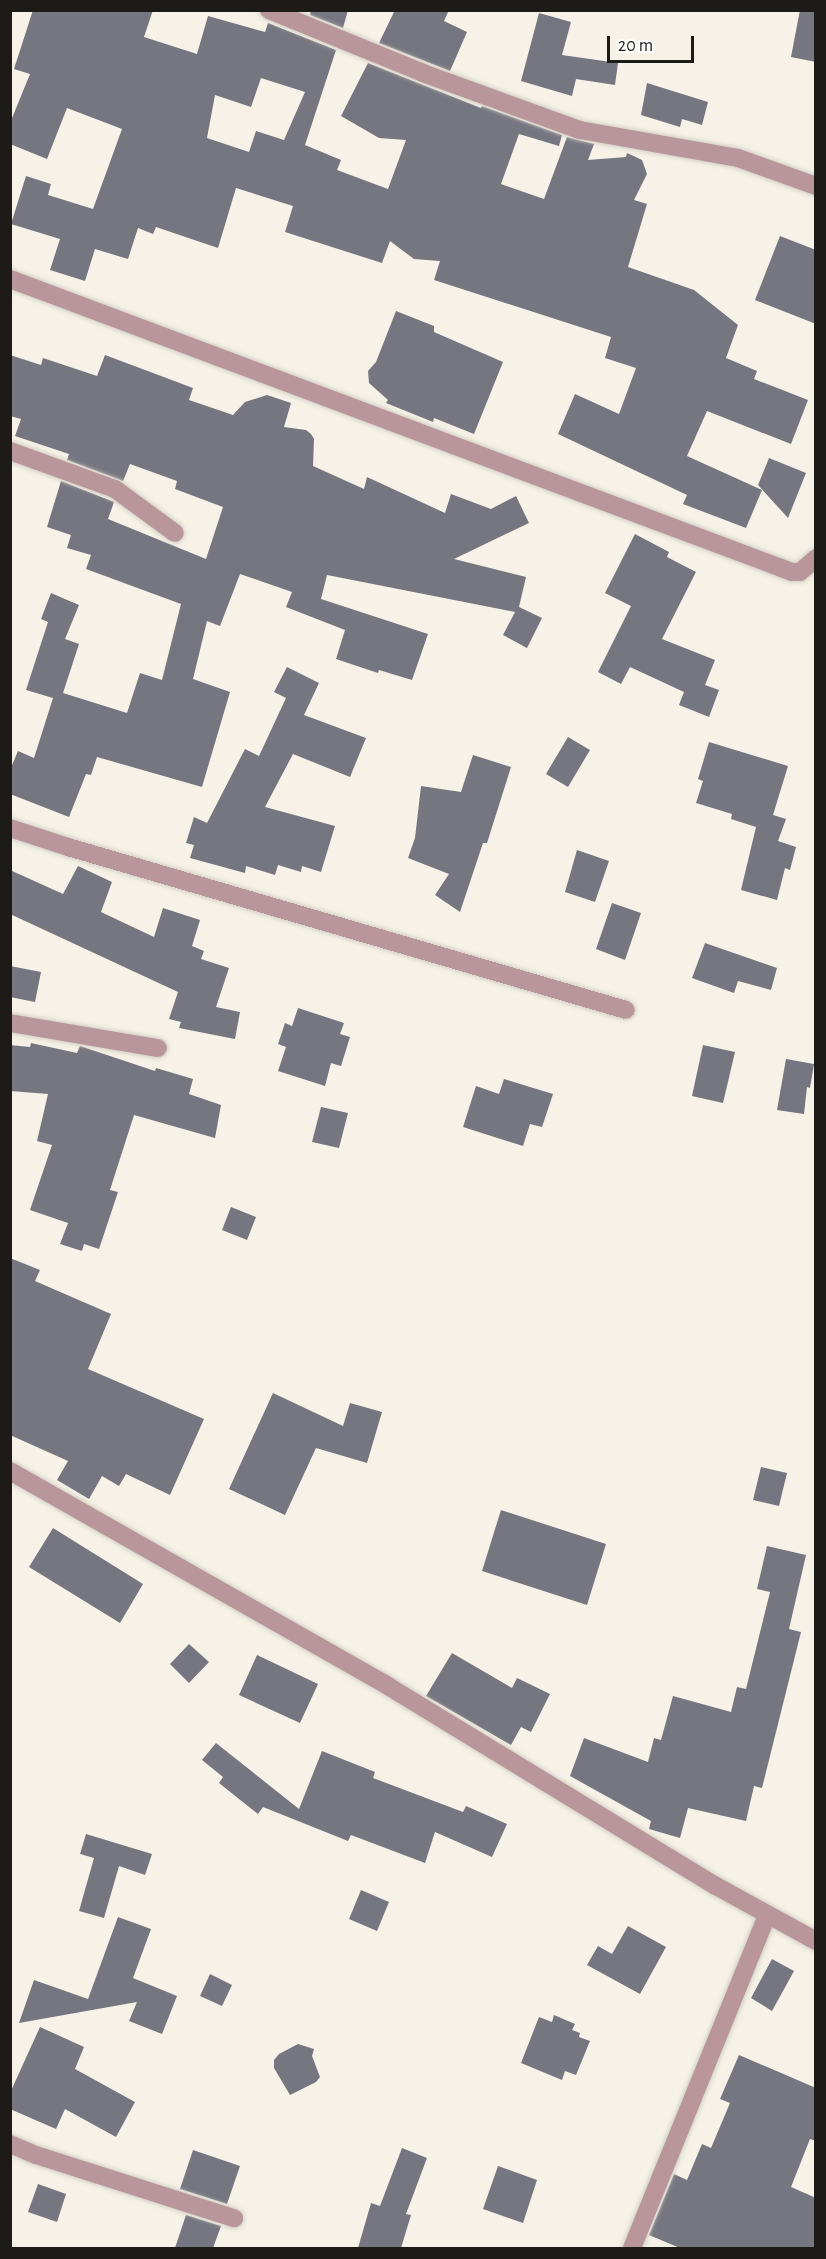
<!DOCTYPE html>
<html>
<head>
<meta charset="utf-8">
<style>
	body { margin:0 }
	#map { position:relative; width:826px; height:2259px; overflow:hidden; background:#f6f2e7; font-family:"Alegreya Sans",sans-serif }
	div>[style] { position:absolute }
	.building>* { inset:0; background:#767680 }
	.roads { filter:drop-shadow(0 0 2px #d3d0c6) drop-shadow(0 0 2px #d3d0c6) }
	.minor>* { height:18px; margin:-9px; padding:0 9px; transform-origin:9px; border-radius:9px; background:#b9969c }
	span { translate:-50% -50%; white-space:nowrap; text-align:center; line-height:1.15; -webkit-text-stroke:4.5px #fff; paint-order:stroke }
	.frame { position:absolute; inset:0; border:12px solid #1d1b17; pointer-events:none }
	.scale { position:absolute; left:607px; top:36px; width:87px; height:27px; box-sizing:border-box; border:3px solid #1d1b17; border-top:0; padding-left:8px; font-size:18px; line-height:21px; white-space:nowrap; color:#1d1b17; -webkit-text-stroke:4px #fff; paint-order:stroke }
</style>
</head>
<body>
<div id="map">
	<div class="building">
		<div style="clip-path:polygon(evenodd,33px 10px,153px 10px,144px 37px,197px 54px,208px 16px,265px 32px,268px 23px,336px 50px,305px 145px,341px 160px,337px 170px,388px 189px,406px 140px,379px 138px,341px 116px,368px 63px,481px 108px,482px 106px,562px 135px,559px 146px,519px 134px,501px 184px,544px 199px,567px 137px,594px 144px,588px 160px,626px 157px,627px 153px,642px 160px,647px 174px,634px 200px,647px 204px,628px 267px,694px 290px,738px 325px,726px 358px,757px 371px,754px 379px,808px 400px,791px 444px,707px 411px,687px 456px,762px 490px,746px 528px,683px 504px,687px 495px,558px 434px,575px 394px,619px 414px,636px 368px,605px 358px,611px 337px,434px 280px,440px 261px,414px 259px,390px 241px,382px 263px,285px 232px,293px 206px,236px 188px,218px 248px,156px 227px,153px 234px,138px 228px,128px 259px,95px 249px,85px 281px,50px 270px,60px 239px,11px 224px,26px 176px,51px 184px,48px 195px,93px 209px,122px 129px,67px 108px,47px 159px,10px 144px,10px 123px,30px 74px,14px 69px,33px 10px,261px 78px,305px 92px,284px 140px,256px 131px,249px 152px,207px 138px,215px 95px,251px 107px,261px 78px)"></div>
		<div style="clip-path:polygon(311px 10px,348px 10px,343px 28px,310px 15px)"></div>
		<div style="clip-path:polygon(395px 10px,449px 10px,444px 21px,467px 32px,450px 71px,379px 43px)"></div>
		<div style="clip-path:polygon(800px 10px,816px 10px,816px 62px,791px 57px)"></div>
		<div style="clip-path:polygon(539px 13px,571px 22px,562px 55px,618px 63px,615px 85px,576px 79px,572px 96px,521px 81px)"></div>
		<div style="clip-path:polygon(647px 83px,708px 102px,702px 125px,682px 119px,680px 127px,641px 115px)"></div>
		<div style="clip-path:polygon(780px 236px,816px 250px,816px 324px,755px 300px)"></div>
		<div style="clip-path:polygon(396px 311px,434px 326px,434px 332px,503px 362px,474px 434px,434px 418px,433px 422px,386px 403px,388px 400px,369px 383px,368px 371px,376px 362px)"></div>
		<div style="clip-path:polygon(10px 355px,41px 365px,43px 358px,97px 376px,105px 355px,193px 388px,189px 400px,233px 415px,245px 402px,267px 395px,291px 403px,284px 427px,306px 430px,311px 434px,314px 439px,313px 466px,364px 489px,367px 477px,445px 513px,451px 494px,491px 509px,516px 496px,529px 523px,454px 559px,526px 577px,519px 607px,542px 618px,527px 648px,503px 635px,515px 612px,327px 575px,321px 599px,428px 634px,412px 680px,379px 670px,378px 673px,336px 659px,345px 630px,286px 607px,292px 592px,240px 574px,220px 626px,207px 621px,193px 679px,230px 692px,202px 787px,97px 757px,91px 775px,86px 774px,69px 817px,10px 794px,10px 770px,18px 751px,34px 758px,53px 698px,26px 690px,48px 622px,41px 619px,51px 593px,79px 605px,65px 639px,79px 644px,63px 693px,127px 713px,140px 673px,162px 680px,181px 604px,86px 569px,91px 555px,67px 548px,71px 535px,47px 527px,61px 481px,114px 502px,108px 519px,206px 559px,223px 507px,175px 489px,177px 481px,130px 464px,123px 481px,67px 460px,69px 454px,15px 436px,21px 419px,10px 416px)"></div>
		<div style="clip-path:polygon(769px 458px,806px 473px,788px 518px,758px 485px)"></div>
		<div style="clip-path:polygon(635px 534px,669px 552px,667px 557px,696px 572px,662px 639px,715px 660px,705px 685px,719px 690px,709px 717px,679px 705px,684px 692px,630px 667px,621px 684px,598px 672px,631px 606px,605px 593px)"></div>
		<div style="clip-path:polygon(287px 667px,319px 683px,304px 715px,366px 738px,350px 777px,293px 754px,265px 807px,335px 826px,321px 872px,302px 866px,301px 872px,278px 865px,275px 875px,246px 866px,245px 873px,190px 858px,194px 845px,186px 843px,194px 817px,207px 823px,245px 749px,259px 756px,286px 698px,274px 692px)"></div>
		<div style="clip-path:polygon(568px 737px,590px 750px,568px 787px,546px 774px)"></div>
		<div style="clip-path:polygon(709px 742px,788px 766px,773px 815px,786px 819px,778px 841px,796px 847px,790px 870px,785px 868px,777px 900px,741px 890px,756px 827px,731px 819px,732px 814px,696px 803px,703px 781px,698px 779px)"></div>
		<div style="clip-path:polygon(473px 755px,511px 767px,487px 843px,483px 843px,460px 912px,435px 895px,449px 874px,408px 858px,415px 838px,421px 786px,461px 792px)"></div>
		<div style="clip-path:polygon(577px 850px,609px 861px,595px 902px,565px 892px)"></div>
		<div style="clip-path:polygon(78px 866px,112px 882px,101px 912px,154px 937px,163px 908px,200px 920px,192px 946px,204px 951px,201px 959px,229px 968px,216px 1007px,240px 1012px,235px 1039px,179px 1028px,181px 1022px,169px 1019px,178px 992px,10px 914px,10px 870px,63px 894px)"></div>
		<div style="clip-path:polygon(612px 903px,641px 913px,625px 960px,596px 949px)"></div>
		<div style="clip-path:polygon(705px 943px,777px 968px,771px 990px,738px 981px,734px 993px,692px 978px)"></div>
		<div style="clip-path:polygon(10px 966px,41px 972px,35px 1002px,10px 997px)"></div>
		<div style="clip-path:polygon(298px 1008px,344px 1023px,340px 1034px,350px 1037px,341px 1066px,331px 1063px,325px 1086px,278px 1071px,286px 1047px,278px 1044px,285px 1023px,292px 1026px)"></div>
		<div style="clip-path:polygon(31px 1043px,77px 1053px,80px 1046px,155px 1071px,156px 1068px,183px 1076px,193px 1079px,189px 1094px,221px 1105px,215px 1138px,134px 1115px,110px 1190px,118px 1192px,99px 1249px,84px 1244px,82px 1251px,60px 1244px,68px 1223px,30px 1210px,52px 1145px,37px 1141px,48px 1094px,10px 1091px,10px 1045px,30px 1047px)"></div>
		<div style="clip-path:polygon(703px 1045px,735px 1052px,723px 1103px,692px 1096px)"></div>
		<div style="clip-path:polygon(786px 1059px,814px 1064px,810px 1088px,807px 1087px,804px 1114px,777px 1110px)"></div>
		<div style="clip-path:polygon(504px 1079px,553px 1094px,542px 1127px,530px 1124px,523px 1146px,463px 1127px,476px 1086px,499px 1094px)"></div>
		<div style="clip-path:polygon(321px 1107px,348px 1113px,339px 1148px,312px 1142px)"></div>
		<div style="clip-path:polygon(231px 1207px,256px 1217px,247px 1240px,222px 1230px)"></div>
		<div style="clip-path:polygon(10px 1258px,40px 1270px,35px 1281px,111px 1314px,88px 1369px,204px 1419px,170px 1495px,126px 1474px,119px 1486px,102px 1476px,89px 1499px,57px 1480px,68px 1461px,10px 1435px)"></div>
		<div style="clip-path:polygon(273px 1393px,343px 1426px,350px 1403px,382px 1412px,367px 1463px,316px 1448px,285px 1515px,229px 1489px)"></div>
		<div style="clip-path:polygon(761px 1467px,787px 1473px,779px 1506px,753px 1500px)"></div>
		<div style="clip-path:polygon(501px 1510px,606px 1544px,587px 1605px,482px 1571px)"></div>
		<div style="clip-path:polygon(53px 1528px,143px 1584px,120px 1623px,29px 1567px)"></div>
		<div style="clip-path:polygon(767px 1546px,806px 1555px,789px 1629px,801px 1632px,762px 1788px,754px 1786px,746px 1821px,688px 1808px,680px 1838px,649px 1829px,651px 1821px,570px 1776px,584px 1738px,648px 1762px,654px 1738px,661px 1740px,673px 1696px,731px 1712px,737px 1687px,746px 1689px,770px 1592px,757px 1589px)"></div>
		<div style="clip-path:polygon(189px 1644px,209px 1662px,189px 1683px,170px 1664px)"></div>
		<div style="clip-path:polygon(452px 1653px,512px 1688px,517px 1678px,550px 1694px,531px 1732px,521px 1727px,511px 1745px,426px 1696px)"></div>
		<div style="clip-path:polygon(257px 1655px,318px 1684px,300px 1723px,239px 1695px)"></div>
		<div style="clip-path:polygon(216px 1743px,299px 1809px,322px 1751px,375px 1772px,373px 1778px,463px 1812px,466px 1806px,507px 1824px,492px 1857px,435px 1832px,425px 1863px,351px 1835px,348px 1841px,263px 1807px,258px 1814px,219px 1783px,223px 1777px,202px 1760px)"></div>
		<div style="clip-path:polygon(86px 1834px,152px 1854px,145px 1875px,119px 1866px,104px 1918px,79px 1911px,94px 1858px,80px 1854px)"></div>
		<div style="clip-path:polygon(361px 1890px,389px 1902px,377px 1931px,349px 1919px)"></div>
		<div style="clip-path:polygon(118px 1917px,151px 1929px,133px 1978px,177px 1996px,162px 2034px,129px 2021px,137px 2002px,19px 2023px,34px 1980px,88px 1999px)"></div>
		<div style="clip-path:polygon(628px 1926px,666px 1947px,640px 1994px,587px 1965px,598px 1946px,612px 1954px)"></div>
		<div style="clip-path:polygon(772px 1959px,794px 1971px,772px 2011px,751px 1998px)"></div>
		<div style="clip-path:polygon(210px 1974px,232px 1985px,222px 2006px,200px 1996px)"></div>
		<div style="clip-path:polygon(554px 2015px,575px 2024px,572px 2030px,580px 2033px,579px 2037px,590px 2041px,576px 2075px,565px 2071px,562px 2080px,521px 2063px,539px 2017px,552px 2022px)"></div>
		<div style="clip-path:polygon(40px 2027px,84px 2047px,75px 2069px,135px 2102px,116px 2137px,65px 2109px,56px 2129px,10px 2109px,10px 2093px)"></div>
		<div style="clip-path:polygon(298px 2044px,314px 2049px,312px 2056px,320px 2077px,316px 2082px,290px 2095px,274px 2068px,274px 2060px,279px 2054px)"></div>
		<div style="clip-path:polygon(739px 2055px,816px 2088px,816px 2141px,810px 2139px,791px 2187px,816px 2198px,816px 2248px,680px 2248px,649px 2235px,674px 2174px,687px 2180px,702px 2144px,711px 2148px,730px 2103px,720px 2099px)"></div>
		<div style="clip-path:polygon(402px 2148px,427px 2158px,406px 2214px,411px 2215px,401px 2248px,358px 2248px,371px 2203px,380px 2206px)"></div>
		<div style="clip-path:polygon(193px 2150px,240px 2166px,227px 2204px,180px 2189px)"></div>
		<div style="clip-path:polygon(498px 2166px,537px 2180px,523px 2223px,483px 2209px)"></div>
		<div style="clip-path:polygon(38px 2184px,66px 2194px,57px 2222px,28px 2212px)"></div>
		<div style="clip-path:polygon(186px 2215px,221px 2226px,213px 2248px,175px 2248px)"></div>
	</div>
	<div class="roads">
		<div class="minor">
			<div style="left:269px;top:10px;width:166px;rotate:22.2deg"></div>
			<div style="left:423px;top:73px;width:167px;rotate:20deg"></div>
			<div style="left:580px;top:130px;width:160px;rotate:10deg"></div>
			<div style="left:738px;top:158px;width:83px;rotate:19.7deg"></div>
			<div style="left:10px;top:279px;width:835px;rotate:20.54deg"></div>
			<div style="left:792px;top:572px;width:8px"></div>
			<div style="left:800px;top:572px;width:21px;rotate:-41deg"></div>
			<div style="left:10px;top:451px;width:112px;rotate:19.9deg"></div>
			<div style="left:115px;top:489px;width:74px;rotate:36.3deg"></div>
			<div style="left:10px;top:828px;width:61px;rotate:18.1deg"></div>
			<div style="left:68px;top:847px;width:581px;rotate:16.28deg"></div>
			<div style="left:10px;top:1023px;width:150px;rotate:9.6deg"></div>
			<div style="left:10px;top:1471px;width:435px;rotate:29.6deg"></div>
			<div style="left:388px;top:1686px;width:384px;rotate:31.4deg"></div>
			<div style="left:716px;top:1886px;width:114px;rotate:28.8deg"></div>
			<div style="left:10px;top:2144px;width:28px;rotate:23deg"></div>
			<div style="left:36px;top:2155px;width:208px;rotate:17.7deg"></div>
			<div style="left:632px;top:2248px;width:358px;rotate:-67.9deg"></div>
		</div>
	</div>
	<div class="frame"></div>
	<div class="scale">20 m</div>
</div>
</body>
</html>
